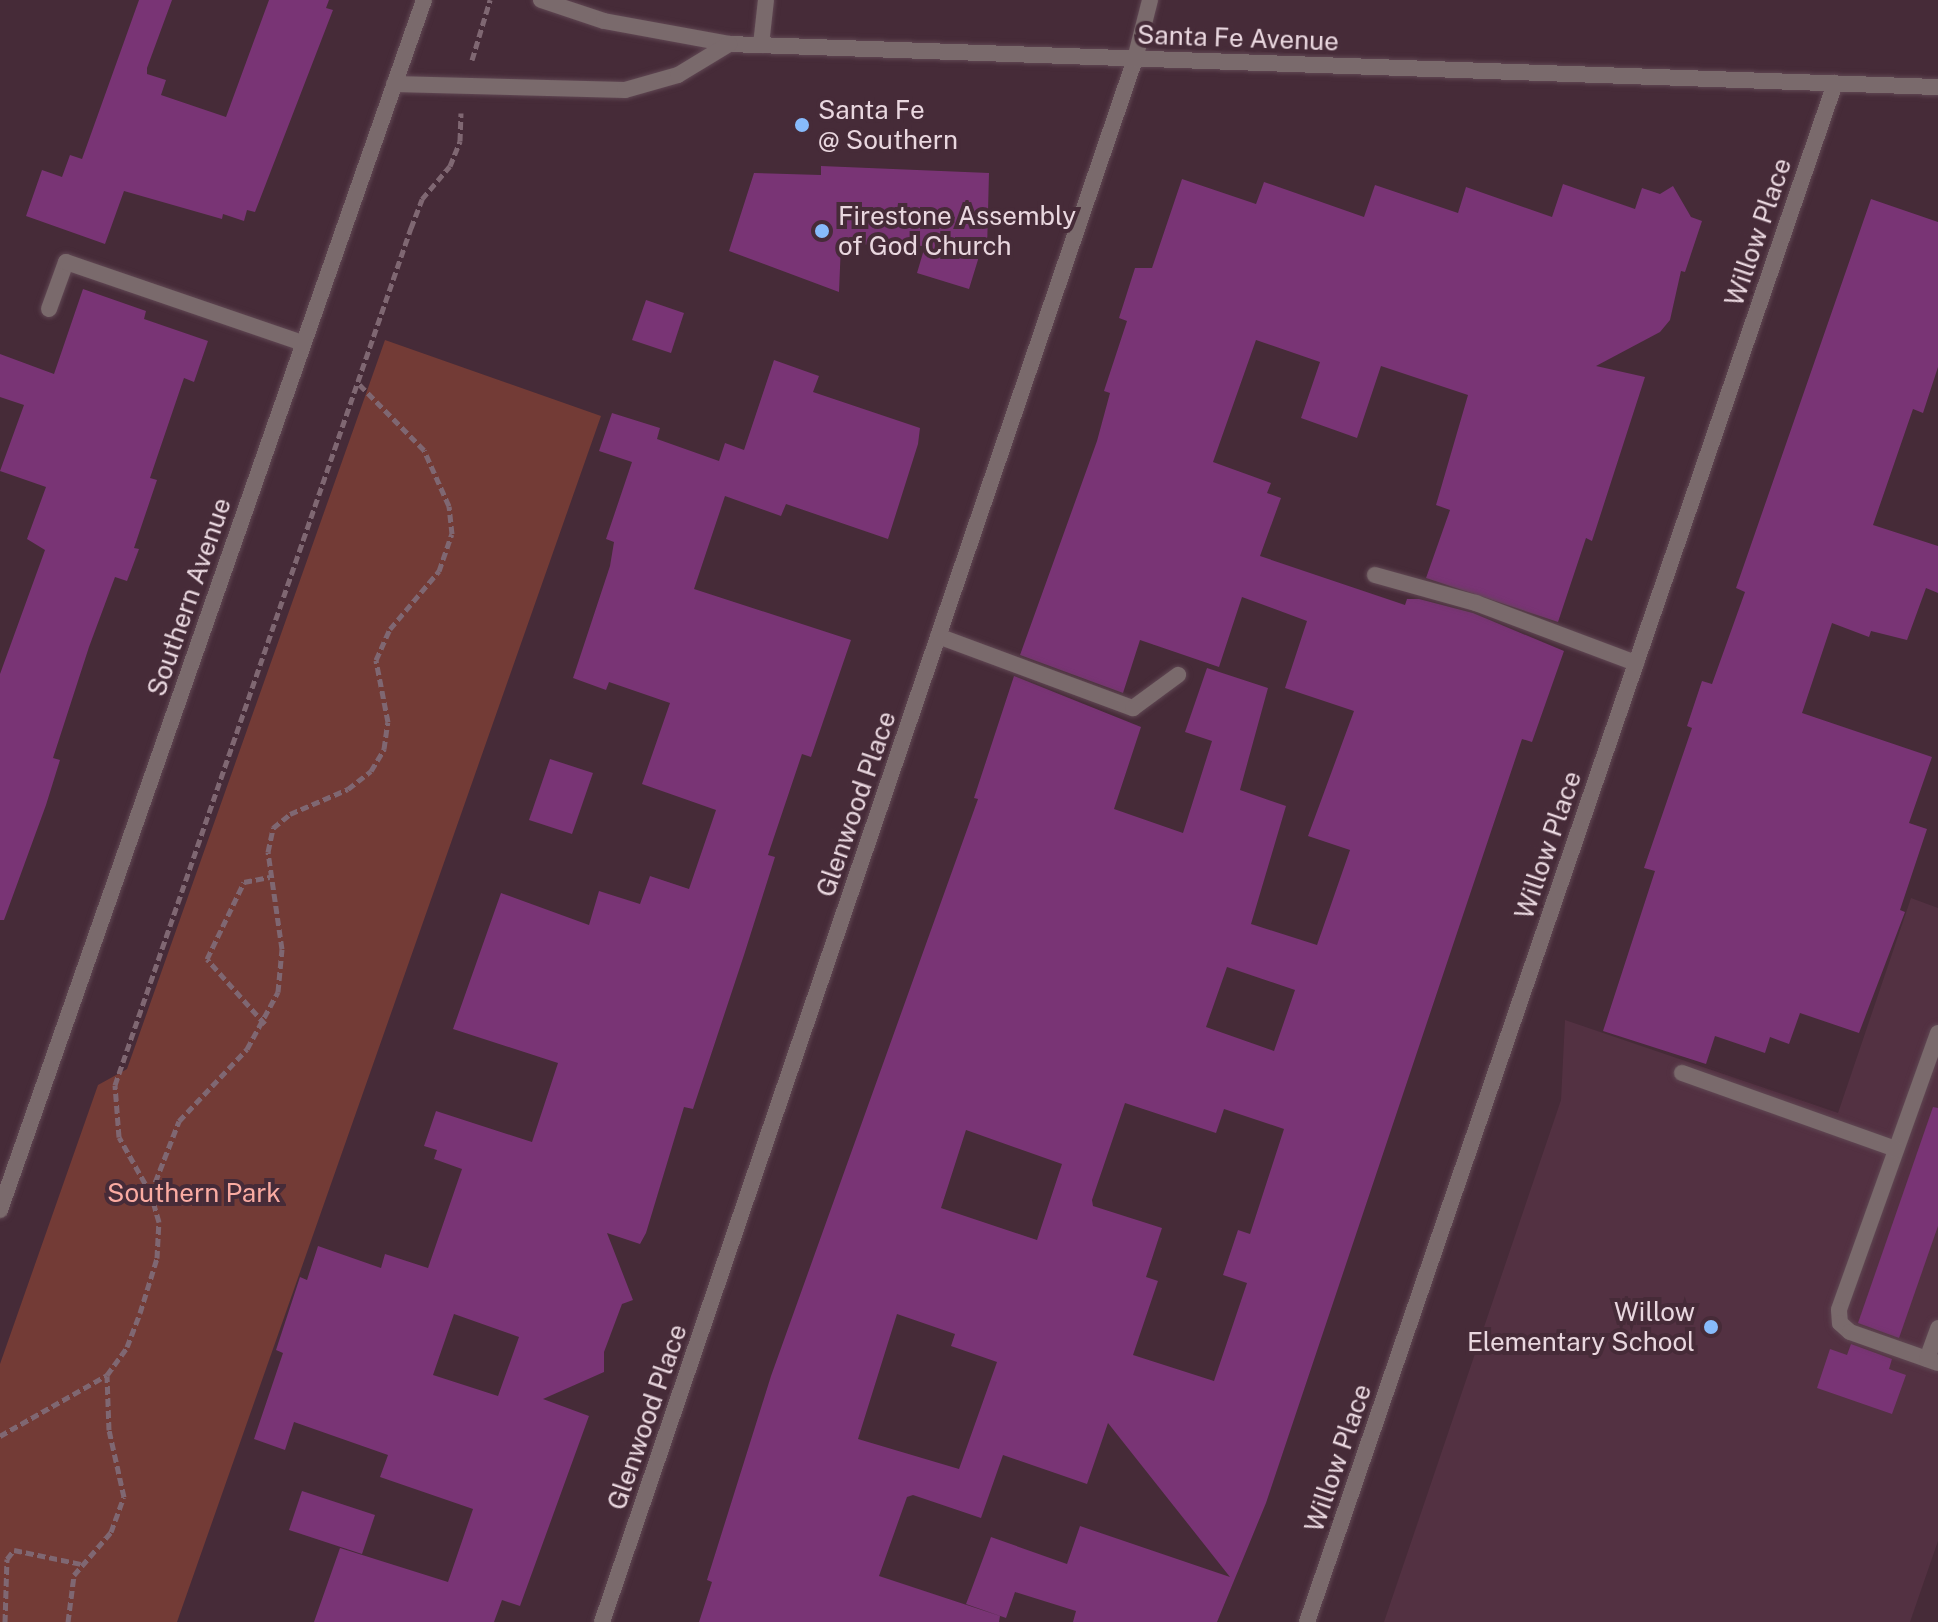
<!DOCTYPE html>
<html>
<head>
<meta charset="utf-8">
<style>
	body { margin:0 }
	#map { position:relative; width:1938px; height:1622px; overflow:hidden; background:#462b38; font-family:"Public Sans",sans-serif }
	div>[style] { position:absolute }
	.built>* { inset:0; background:#533142 }
	.green>* { inset:0; background:#733b36 }
	.building>* { inset:0; background:#793475 }
	.path>* { height:5px; margin-top:-2.5px; transform-origin:0; background:repeating-linear-gradient(90deg,#7f6772 0 8px,transparent 0 12px) }
	.roads { filter:drop-shadow(0 0 2px #604753) drop-shadow(0 0 2px #604753) }
	.service>* { height:16px; margin:-8px; padding:0 8px; transform-origin:8px; border-radius:8px; background:#7a6a6c }
	.minor>* { height:16px; margin:-8px; padding:0 8px; transform-origin:8px; border-radius:8px; background:#7a6a6c }
	.tertiary>* { height:16px; margin:-8px; padding:0 8px; transform-origin:8px; border-radius:8px; background:#7a6a6c }
	.dots>* { width:22px; height:22px; translate:-50% -50%; box-sizing:border-box; border:4px solid #462b38; border-radius:50% }
	span { translate:-50% -50%; white-space:nowrap; text-align:center; line-height:1.15; -webkit-text-stroke:8px #462b38; paint-order:stroke }
	.street-label { font-size:26px; color:#e9d7df }
	.poi-label { font-size:26px; color:#e9d7df }
	.left { translate:0 -50%; text-align:left }
	.right { translate:-100% -50%; text-align:right }
	.park-label { font-size:26px; color:#faaba2 }
</style>
</head>
<body>
<div id="map">
	<div class="built">
		<div style="clip-path:polygon(1911px 898px,1938px 908px,1938px 1541px,1910px 1622px,1384px 1622px,1561px 1100px,1565px 1020px,1838px 1113px)"></div>
	</div>
	<div class="green">
		<div style="clip-path:polygon(385px 340px,601px 416px,177px 1622px,0 1622px,0 1364px,98px 1085px,127px 1069px)"></div>
	</div>
	<div class="building">
		<div style="clip-path:polygon(139px 0,172px 0,147px 68px,147px 74px,166px 80px,161px 95px,226px 117px,269px 0,329px 0,326px 8px,333px 10px,255px 212px,247px 210px,244px 221px,223px 214px,222px 219px,124px 191px,105px 244px,26px 216px,42px 170px,62px 177px,70px 155px,82px 159px)"></div>
		<div style="clip-path:polygon(821px 166px,989px 173px,987px 250px,981px 250px,969px 289px,917px 273px,925px 246px,841px 244px,839px 292px,729px 251px,754px 173px,821px 175px)"></div>
		<div style="clip-path:polygon(evenodd,1182px 179px,1256px 204px,1264px 182px,1364px 217px,1375px 185px,1458px 213px,1466px 187px,1552px 217px,1563px 184px,1635px 209px,1642px 188px,1660px 194px,1673px 186px,1691px 217px,1702px 221px,1685px 272px,1681px 271px,1670px 320px,1660px 332px,1596px 366px,1645px 377px,1592px 541px,1586px 538px,1558px 622px,1426px 578px,1450px 510px,1436px 505px,1468px 395px,1381px 366px,1357px 438px,1301px 418px,1320px 362px,1256px 340px,1213px 462px,1271px 483px,1267px 493px,1281px 498px,1260px 556px,1405px 605px,1407px 599px,1419px 599px,1473px 613px,1564px 651px,1532px 742px,1522px 739px,1266px 1503px,1217px 1622px,1073px 1622px,1076px 1611px,1015px 1592px,1006px 1618px,966px 1604px,991px 1537px,1067px 1564px,1080px 1526px,1230px 1577px,1108px 1423px,1087px 1484px,1003px 1455px,981px 1518px,913px 1495px,907px 1497px,879px 1576px,1000px 1616px,999px 1622px,699px 1622px,712px 1582px,707px 1580px,771px 1376px,978px 799px,974px 798px,1014px 676px,1141px 727px,1114px 809px,1183px 833px,1212px 741px,1185px 732px,1207px 668px,1268px 688px,1240px 790px,1286px 806px,1251px 924px,1317px 945px,1350px 850px,1308px 836px,1354px 711px,1285px 688px,1307px 621px,1242px 597px,1219px 667px,1140px 640px,1123px 693px,1020px 655px,1097px 441px,1110px 393px,1104px 391px,1127px 321px,1119px 318px,1135px 268px,1152px 268px,1182px 179px,1227px 967px,1295px 990px,1274px 1051px,1206px 1027px,1227px 967px,1182px 179px,1125px 1103px,1216px 1133px,1224px 1109px,1284px 1129px,1250px 1234px,1238px 1230px,1223px 1275px,1247px 1283px,1214px 1381px,1133px 1355px,1158px 1281px,1146px 1277px,1162px 1228px,1093px 1206px,1092px 1200px,1125px 1103px,1182px 179px,966px 1130px,1062px 1164px,1037px 1240px,941px 1208px,966px 1130px,1182px 179px,897px 1314px,955px 1334px,951px 1346px,997px 1362px,959px 1469px,858px 1439px,897px 1314px)"></div>
		<div style="clip-path:polygon(1871px 199px,1938px 222px,1938px 367px,1923px 413px,1913px 409px,1873px 525px,1938px 546px,1938px 593px,1926px 588px,1907px 640px,1871px 631px,1869px 637px,1832px 623px,1802px 713px,1932px 757px,1909px 823px,1927px 829px,1900px 910px,1905px 912px,1859px 1033px,1800px 1013px,1789px 1044px,1770px 1037px,1765px 1053px,1715px 1036px,1706px 1064px,1603px 1031px,1655px 871px,1644px 868px,1692px 728px,1687px 726px,1702px 681px,1712px 684px,1745px 592px,1736px 588px)"></div>
		<div style="clip-path:polygon(83px 289px,146px 311px,144px 319px,208px 341px,194px 382px,184px 378px,150px 478px,157px 480px,134px 548px,139px 549px,127px 581px,115px 577px,89px 647px,53px 758px,60px 760px,46px 805px,4px 920px,0 920px,0 674px,45px 550px,27px 539px,46px 487px,0 471px,24px 405px,0 397px,0 354px,54px 374px)"></div>
		<div style="clip-path:polygon(646px 300px,684px 313px,671px 353px,632px 340px)"></div>
		<div style="clip-path:polygon(evenodd,774px 360px,819px 376px,813px 392px,920px 428px,918px 444px,888px 539px,786px 504px,781px 516px,725px 496px,694px 589px,851px 640px,811px 757px,802px 754px,768px 855px,775px 857px,744px 955px,693px 1109px,684px 1107px,646px 1233px,640px 1244px,607px 1233px,633px 1300px,622px 1304px,604px 1352px,604px 1372px,543px 1399px,589px 1416px,520px 1606px,502px 1600px,494px 1622px,314px 1622px,340px 1548px,448px 1582px,473px 1509px,380px 1477px,388px 1455px,294px 1422px,285px 1450px,254px 1439px,283px 1353px,276px 1350px,300px 1277px,307px 1280px,318px 1246px,381px 1268px,385px 1254px,428px 1268px,462px 1169px,434px 1159px,437px 1150px,424px 1146px,436px 1111px,532px 1142px,558px 1063px,453px 1029px,501px 893px,589px 925px,599px 891px,640px 904px,650px 876px,689px 889px,716px 810px,642px 784px,670px 703px,609px 682px,606px 690px,573px 678px,610px 566px,614px 542px,606px 539px,632px 462px,599px 451px,612px 413px,660px 428px,657px 439px,719px 461px,725px 443px,744px 450px,774px 360px,454px 1314px,519px 1337px,498px 1396px,433px 1375px,454px 1314px)"></div>
		<div style="clip-path:polygon(550px 759px,593px 773px,572px 834px,529px 820px)"></div>
		<div style="clip-path:polygon(1933px 1107px,1938px 1108px,1938px 1226px,1899px 1338px,1858px 1323px)"></div>
		<div style="clip-path:polygon(1851px 1344px,1892px 1359px,1889px 1369px,1906px 1375px,1892px 1414px,1817px 1388px,1830px 1349px,1847px 1355px)"></div>
		<div style="clip-path:polygon(302px 1491px,375px 1515px,362px 1554px,289px 1530px)"></div>
	</div>
	<div class="path">
		<div style="left:472px;top:60px;width:63px;rotate:-73.3deg"></div>
		<div style="left:265px;top:1024px;width:87px;rotate:-131.7deg"></div>
		<div style="left:207px;top:959px;width:85px;rotate:-64.3deg"></div>
		<div style="left:244px;top:882px;width:26px;rotate:-11deg"></div>
		<div style="left:151px;top:1193px;width:77px;rotate:-68.7deg"></div>
		<div style="left:179px;top:1121px;width:99px;rotate:-46.6deg"></div>
		<div style="left:247px;top:1049px;width:65px;rotate:-61.5deg"></div>
		<div style="left:278px;top:992px;width:43px;rotate:-84.7deg"></div>
		<div style="left:282px;top:949px;width:98px;rotate:-98.2deg"></div>
		<div style="left:268px;top:852px;width:25px;rotate:-78deg"></div>
		<div style="left:273px;top:828px;width:22px;rotate:-39deg"></div>
		<div style="left:290px;top:814px;width:63px;rotate:-23.3deg"></div>
		<div style="left:348px;top:789px;width:29px;rotate:-38deg"></div>
		<div style="left:371px;top:771px;width:26px;rotate:-59deg"></div>
		<div style="left:384px;top:749px;width:27px;rotate:-82deg"></div>
		<div style="left:388px;top:722px;width:63px;rotate:-101deg"></div>
		<div style="left:376px;top:660px;width:34px;rotate:-66deg"></div>
		<div style="left:390px;top:629px;width:76px;rotate:-49.8deg"></div>
		<div style="left:439px;top:571px;width:39px;rotate:-71deg"></div>
		<div style="left:452px;top:534px;width:28px;rotate:-96deg"></div>
		<div style="left:449px;top:506px;width:61px;rotate:-114.1deg"></div>
		<div style="left:424px;top:450px;width:94px;rotate:-134.6deg"></div>
		<div style="left:0;top:1436px;width:123px;rotate:-29.7deg"></div>
		<div style="left:107px;top:1375px;width:34px;rotate:-54deg"></div>
		<div style="left:127px;top:1347px;width:36px;rotate:-69deg"></div>
		<div style="left:140px;top:1313px;width:58px;rotate:-72.8deg"></div>
		<div style="left:157px;top:1258px;width:36px;rotate:-87deg"></div>
		<div style="left:159px;top:1222px;width:29px;rotate:-106deg"></div>
		<div style="left:151px;top:1194px;width:65px;rotate:-119.3deg"></div>
		<div style="left:119px;top:1137px;width:52px;rotate:-94.4deg"></div>
		<div style="left:115px;top:1085px;width:907px;rotate:-70.95deg"></div>
		<div style="left:411px;top:228px;width:31px;rotate:-69deg"></div>
		<div style="left:422px;top:199px;width:43px;rotate:-49.7deg"></div>
		<div style="left:450px;top:166px;width:27px;rotate:-68deg"></div>
		<div style="left:460px;top:141px;width:28px;rotate:-88deg"></div>
		<div style="left:5px;top:1622px;width:63px;rotate:-88.2deg"></div>
		<div style="left:7px;top:1559px;width:11px;rotate:-52deg"></div>
		<div style="left:14px;top:1550px;width:68px;rotate:11.8deg"></div>
		<div style="left:68px;top:1622px;width:47px;rotate:-82.7deg"></div>
		<div style="left:74px;top:1575px;width:57px;rotate:-49.3deg"></div>
		<div style="left:111px;top:1532px;width:37px;rotate:-70deg"></div>
		<div style="left:124px;top:1497px;width:69px;rotate:-102.6deg"></div>
		<div style="left:109px;top:1430px;width:54px;rotate:-92.1deg"></div>
	</div>
	<div class="roads">
		<div class="service">
			<div style="left:761px;top:45px;width:45px;rotate:-83.7deg"></div>
			<div style="left:49px;top:309px;width:50px;rotate:-70.1deg"></div>
			<div style="left:66px;top:262px;width:250px;rotate:18.9deg"></div>
			<div style="left:1375px;top:575px;width:105px;rotate:15.5deg"></div>
			<div style="left:1476px;top:603px;width:171px;rotate:20.6deg"></div>
			<div style="left:938px;top:636px;width:208px;rotate:20.3deg"></div>
			<div style="left:1133px;top:708px;width:56px;rotate:-36.3deg"></div>
			<div style="left:1938px;top:1033px;width:294px;rotate:109.7deg"></div>
			<div style="left:1839px;top:1310px;width:13px;rotate:86deg"></div>
			<div style="left:1840px;top:1323px;width:13px;rotate:42deg"></div>
			<div style="left:1850px;top:1332px;width:93px;rotate:19.4deg"></div>
			<div style="left:1682px;top:1073px;width:227px;rotate:19.6deg"></div>
			<div style="left:1927px;top:1359px;width:33px;rotate:-70deg"></div>
		</div>
		<div class="minor">
			<div style="left:602px;top:1622px;width:1651px;rotate:-71.17deg"></div>
			<div style="left:1135px;top:59px;width:61px;rotate:-75.7deg"></div>
			<div style="left:1307px;top:1622px;width:1627px;rotate:-71.06deg"></div>
		</div>
		<div class="tertiary">
			<div style="left:541px;top:0;width:66px;rotate:18.4deg"></div>
			<div style="left:604px;top:21px;width:127px;rotate:10.4deg"></div>
			<div style="left:729px;top:44px;width:1210px;rotate:2.04deg"></div>
			<div style="left:394px;top:84px;width:231px;rotate:1.5deg"></div>
			<div style="left:625px;top:90px;width:55px;rotate:-15.8deg"></div>
			<div style="left:678px;top:75px;width:60px;rotate:-31.3deg"></div>
			<div style="left:0;top:1210px;width:1282px;rotate:-70.69deg"></div>
		</div>
	</div>
	<div class="dots">
		<div style="left:802px;top:125px;background:#87bbfc"></div>
		<div style="left:822px;top:231px;background:#87bbfc"></div>
		<div style="left:1711px;top:1327px;background:#87bbfc"></div>
	</div>
	<div class="street-label">
		<span style="left:1238px;top:38px;rotate:2deg">Santa Fe Avenue</span>
		<span style="left:1758px;top:232px;rotate:-71deg">Willow Place</span>
		<span style="left:189px;top:597px;rotate:-71deg">Southern Avenue</span>
		<span style="left:856px;top:804px;rotate:-71deg">Glenwood Place</span>
		<span style="left:1548px;top:845px;rotate:-71deg">Willow Place</span>
		<span style="left:647px;top:1417px;rotate:-71deg">Glenwood Place</span>
		<span style="left:1338px;top:1458px;rotate:-71deg">Willow Place</span>
	</div>
	<div class="poi-label">
		<span class="left" style="left:818px;top:125px">Santa Fe<br>@ Southern</span>
		<span class="left" style="left:838px;top:231px">Firestone Assembly<br>of God Church</span>
		<span class="right" style="left:1695px;top:1327px">Willow<br>Elementary School</span>
	</div>
	<div class="park-label">
		<span style="left:194px;top:1193px">Southern Park</span>
	</div>
</div>
</body>
</html>
